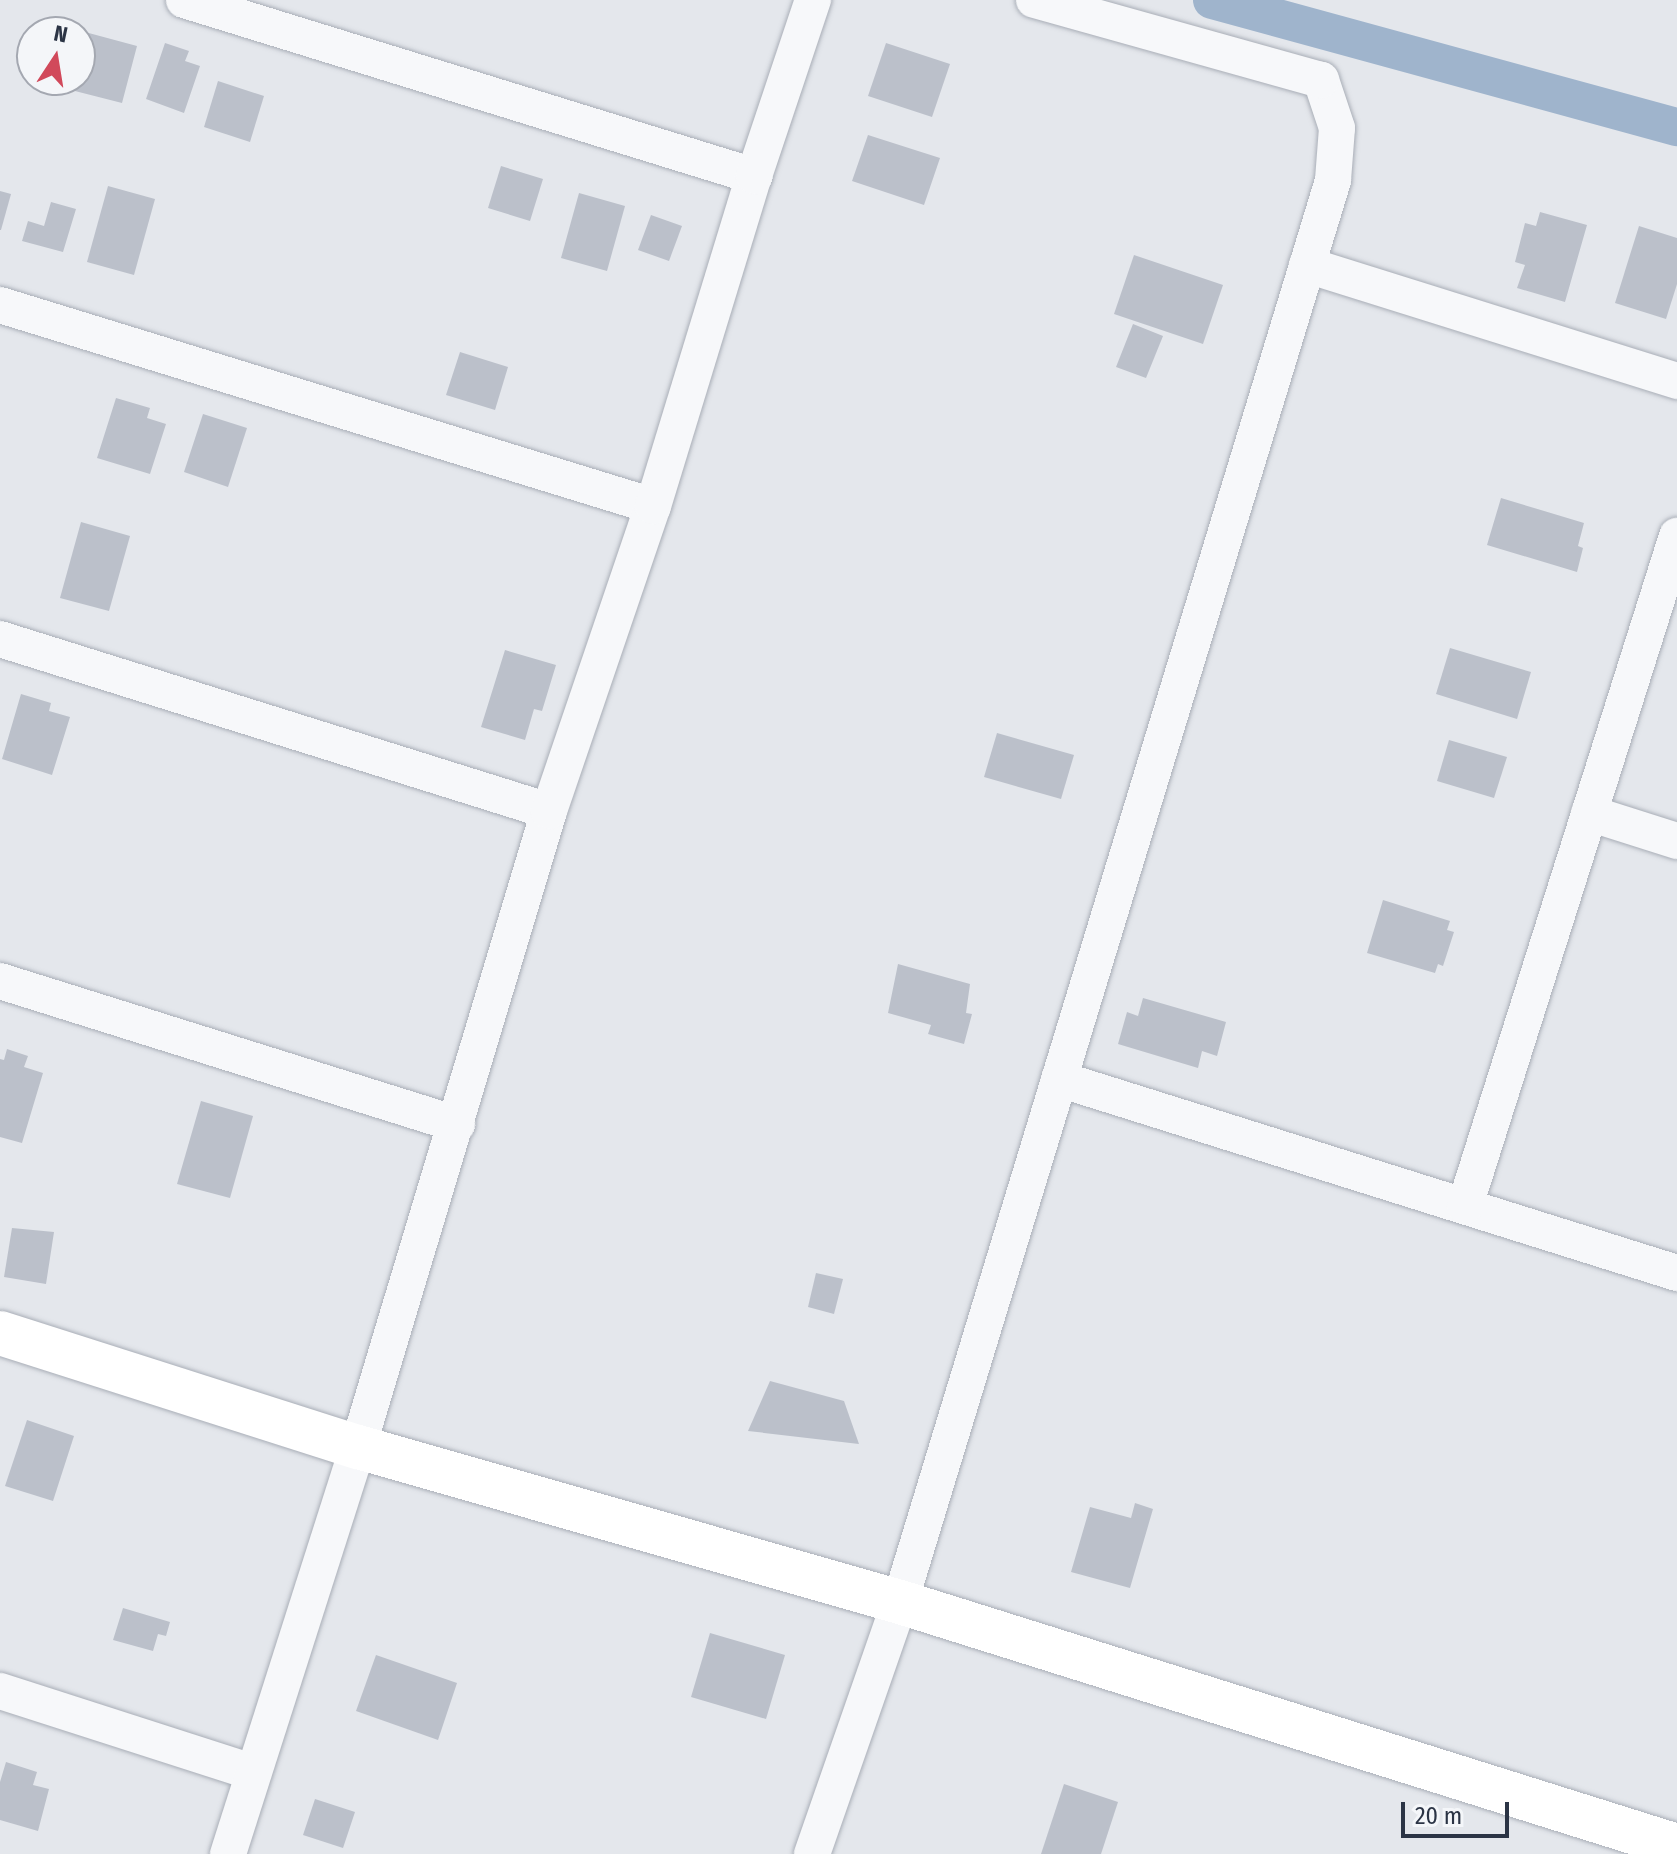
<!DOCTYPE html>
<html>
<head>
<meta charset="utf-8">
<style>
	body { margin:0 }
	#map { position:relative; width:1677px; height:1854px; overflow:hidden; background:#e4e7ec; font-family:"Fira Sans Condensed",sans-serif }
	div>[style] { position:absolute }
	.canal>* { height:38px; margin:-19px; padding:0 19px; transform-origin:19px; border-radius:19px; background:#9fb4cc }
	.building>* { inset:0; background:#bbc0ca }
	.roads { filter:drop-shadow(0 0 2px #a9aeb7) drop-shadow(0 0 2px #a9aeb7) }
	.street>* { height:36px; margin:-18px; padding:0 18px; transform-origin:18px; border-radius:18px; background:#f7f8fa }
	.secondary>* { height:44px; margin:-22px; padding:0 22px; transform-origin:22px; border-radius:22px; background:#fff }
	span { translate:-50% -50%; white-space:nowrap; text-align:center; line-height:1.15; -webkit-text-stroke:6px #f4f6f9; paint-order:stroke }
	.north { position:absolute; left:16px; top:16px; width:80px; height:80px; box-sizing:border-box; background:#f4f6f9; border:2px solid #a4a8b1; border-radius:50%; rotate:12deg; font-size:22px; font-weight:700; line-height:32px; text-align:center; color:#2b3445 }
	.north::after { content:''; display:block; margin:auto; width:28px; height:36px; background:#d1495b; clip-path:polygon(50% 0,100% 100%,50% 72%,0 100%) }
	.scale { position:absolute; left:1401px; top:1802px; width:108px; height:36px; box-sizing:border-box; border:4px solid #2b3445; border-top:0; padding-left:10px; font-size:24px; line-height:28px; white-space:nowrap; color:#2b3445; -webkit-text-stroke:6px #f4f6f9; paint-order:stroke }
</style>
</head>
<body>
<div id="map">
	<div class="canal">
		<div style="left:1212px;top:0;width:482px;rotate:15.3deg"></div>
	</div>
	<div class="building">
		<div style="clip-path:polygon(85px 32px,137px 46px,122px 103px,71px 90px,73px 80px,80px 80px,80px 54px)"></div>
		<div style="clip-path:polygon(165px 43px,189px 51px,185px 61px,200px 66px,184px 113px,146px 99px)"></div>
		<div style="clip-path:polygon(886px 43px,950px 64px,932px 117px,868px 96px)"></div>
		<div style="clip-path:polygon(218px 81px,264px 96px,250px 142px,204px 127px)"></div>
		<div style="clip-path:polygon(868px 135px,940px 158px,924px 205px,852px 181px)"></div>
		<div style="clip-path:polygon(501px 166px,543px 179px,530px 221px,488px 208px)"></div>
		<div style="clip-path:polygon(108px 186px,155px 199px,134px 275px,87px 262px)"></div>
		<div style="clip-path:polygon(0 191px,11px 194px,1px 230px,0 230px)"></div>
		<div style="clip-path:polygon(579px 193px,625px 206px,607px 271px,561px 258px)"></div>
		<div style="clip-path:polygon(51px 202px,76px 209px,63px 252px,22px 241px,28px 221px,44px 226px)"></div>
		<div style="clip-path:polygon(1540px 212px,1587px 225px,1565px 302px,1517px 288px,1525px 265px,1515px 262px,1525px 223px,1536px 226px)"></div>
		<div style="clip-path:polygon(651px 215px,682px 226px,669px 261px,638px 250px)"></div>
		<div style="clip-path:polygon(1639px 226px,1677px 238px,1677px 284px,1666px 319px,1615px 303px)"></div>
		<div style="clip-path:polygon(1134px 255px,1223px 285px,1203px 344px,1114px 314px)"></div>
		<div style="clip-path:polygon(1133px 324px,1163px 336px,1146px 378px,1116px 367px)"></div>
		<div style="clip-path:polygon(460px 352px,508px 367px,495px 410px,446px 395px)"></div>
		<div style="clip-path:polygon(116px 398px,150px 408px,147px 418px,166px 424px,150px 474px,97px 458px)"></div>
		<div style="clip-path:polygon(203px 414px,247px 428px,228px 487px,184px 472px)"></div>
		<div style="clip-path:polygon(1501px 498px,1584px 523px,1578px 546px,1583px 548px,1577px 572px,1487px 545px)"></div>
		<div style="clip-path:polygon(81px 522px,130px 536px,109px 611px,60px 598px)"></div>
		<div style="clip-path:polygon(1450px 648px,1531px 672px,1517px 719px,1436px 694px)"></div>
		<div style="clip-path:polygon(505px 650px,556px 665px,542px 711px,534px 709px,525px 740px,481px 727px)"></div>
		<div style="clip-path:polygon(21px 694px,51px 703px,49px 711px,70px 717px,52px 775px,2px 759px)"></div>
		<div style="clip-path:polygon(997px 733px,1074px 755px,1061px 799px,984px 777px)"></div>
		<div style="clip-path:polygon(1449px 740px,1507px 757px,1494px 798px,1437px 781px)"></div>
		<div style="clip-path:polygon(1383px 900px,1450px 921px,1447px 930px,1454px 932px,1443px 966px,1438px 964px,1435px 973px,1367px 953px)"></div>
		<div style="clip-path:polygon(898px 964px,970px 984px,966px 1013px,972px 1014px,964px 1044px,928px 1034px,931px 1025px,888px 1013px)"></div>
		<div style="clip-path:polygon(1143px 998px,1226px 1022px,1217px 1056px,1202px 1051px,1198px 1068px,1118px 1044px,1127px 1012px,1138px 1016px)"></div>
		<div style="clip-path:polygon(7px 1049px,28px 1056px,24px 1067px,43px 1073px,22px 1143px,0 1137px,0 1059px,4px 1060px)"></div>
		<div style="clip-path:polygon(201px 1101px,253px 1116px,230px 1198px,177px 1184px)"></div>
		<div style="clip-path:polygon(12px 1228px,54px 1232px,46px 1284px,4px 1277px)"></div>
		<div style="clip-path:polygon(816px 1273px,843px 1279px,834px 1314px,808px 1307px)"></div>
		<div style="clip-path:polygon(770px 1381px,844px 1401px,859px 1444px,748px 1431px)"></div>
		<div style="clip-path:polygon(27px 1420px,74px 1436px,53px 1501px,5px 1486px)"></div>
		<div style="clip-path:polygon(1135px 1503px,1153px 1509px,1130px 1588px,1071px 1572px,1090px 1507px,1131px 1518px)"></div>
		<div style="clip-path:polygon(123px 1608px,170px 1622px,166px 1636px,158px 1634px,153px 1651px,113px 1640px)"></div>
		<div style="clip-path:polygon(710px 1633px,785px 1655px,766px 1719px,691px 1697px)"></div>
		<div style="clip-path:polygon(376px 1655px,457px 1683px,438px 1740px,356px 1711px)"></div>
		<div style="clip-path:polygon(6px 1762px,37px 1772px,33px 1785px,49px 1789px,38px 1831px,0 1820px,0 1782px)"></div>
		<div style="clip-path:polygon(1064px 1784px,1118px 1802px,1101px 1854px,1041px 1854px)"></div>
		<div style="clip-path:polygon(315px 1799px,355px 1812px,343px 1848px,303px 1835px)"></div>
	</div>
	<div class="roads">
		<div class="street">
			<div style="left:184px;top:0;width:597px;rotate:17.16deg"></div>
			<div style="left:1307px;top:265px;width:388px;rotate:17.4deg"></div>
			<div style="left:0;top:305px;width:683px;rotate:17.11deg"></div>
			<div style="left:0;top:639px;width:575px;rotate:17.4deg"></div>
			<div style="left:1589px;top:813px;width:92px;rotate:17.7deg"></div>
			<div style="left:0;top:981px;width:479px;rotate:17.4deg"></div>
			<div style="left:1059px;top:1079px;width:648px;rotate:17.43deg"></div>
			<div style="left:1465px;top:1206px;width:703px;rotate:-72.44deg"></div>
			<div style="left:0;top:1691px;width:266px;rotate:17.8deg"></div>
			<div style="left:228px;top:1854px;width:427px;rotate:-72.3deg"></div>
			<div style="left:358px;top:1447px;width:664px;rotate:-73.28deg"></div>
			<div style="left:549px;top:811px;width:322px;rotate:-71.2deg"></div>
			<div style="left:653px;top:506px;width:345px;rotate:-73deg"></div>
			<div style="left:754px;top:176px;width:186px;rotate:-71.5deg"></div>
			<div style="left:812px;top:1854px;width:267px;rotate:-70.8deg"></div>
			<div style="left:900px;top:1602px;width:1486px;rotate:-73.06deg"></div>
			<div style="left:1333px;top:180px;width:52px;rotate:-85.6deg"></div>
			<div style="left:1337px;top:128px;width:51px;rotate:-108.4deg"></div>
			<div style="left:1321px;top:80px;width:298px;rotate:-164.4deg"></div>
		</div>
		<div class="secondary">
			<div style="left:0;top:1333px;width:376px;rotate:17.7deg"></div>
			<div style="left:358px;top:1447px;width:564px;rotate:15.96deg"></div>
			<div style="left:900px;top:1602px;width:814px;rotate:17.43deg"></div>
		</div>
	</div>
	<div class="north">N</div>
	<div class="scale">20 m</div>
</div>
</body>
</html>
